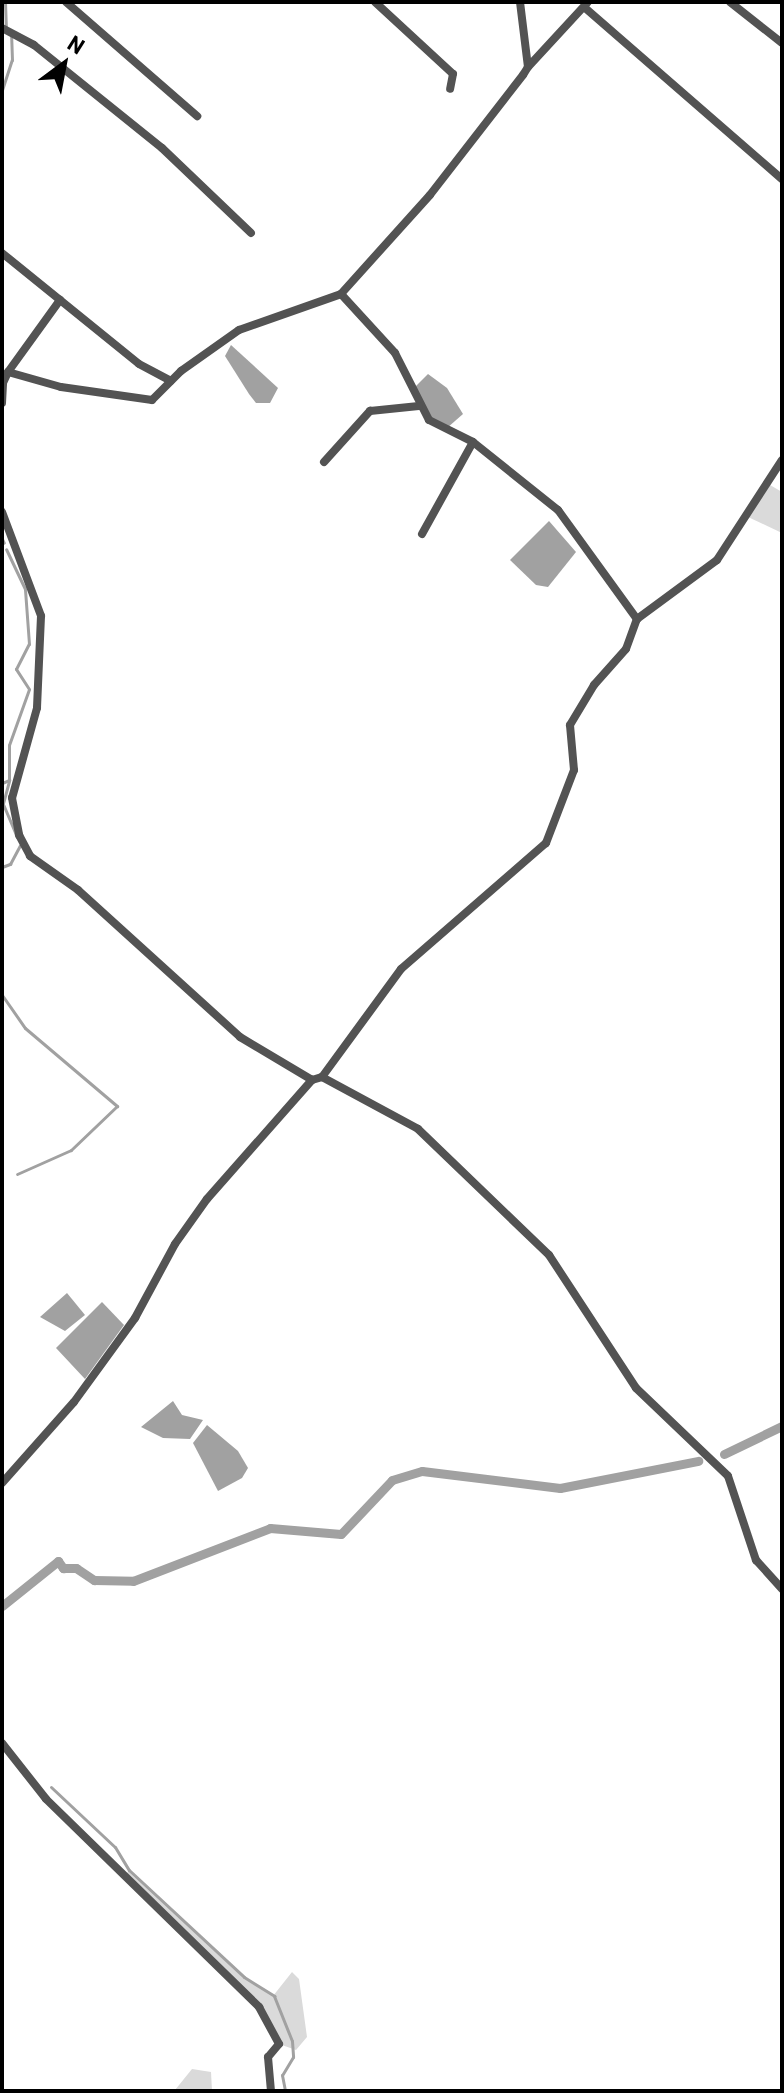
<!DOCTYPE html>
<html>
<head>
<meta charset="utf-8">
<style>
	body { margin:0 }
	#map { position:relative; width:784px; height:2093px; overflow:hidden; background:#fff; font-family:Barlow,sans-serif }
	div>[style] { position:absolute }
	.green>* { inset:0; background:#dadada }
	.water>* { inset:0; background:#a1a1a1 }
	.stream>* { height:3px; margin:-1.5px; padding:0 1.5px; transform-origin:1.5px; border-radius:1.5px; background:#a1a1a1 }
	.canal>* { height:9px; margin:-4.5px; padding:0 4.5px; transform-origin:4.5px; border-radius:4.5px; background:#a1a1a1 }
	.street>* { height:8px; margin:-4px; padding:0 4px; transform-origin:4px; border-radius:4px; background:#535353 }
	span { translate:-50% -50%; white-space:nowrap; text-align:center; line-height:1.15; -webkit-text-stroke:6px #fff; paint-order:stroke }
	.frame { position:absolute; inset:0; border:4px solid #000; pointer-events:none }
	.north { position:absolute; left:24px; top:24px; width:80px; height:80px; -webkit-text-stroke:6px #fff; paint-order:stroke; rotate:32deg; font-size:22px; font-weight:700; line-height:32px; text-align:center; color:#000 }
	.north::after { content:''; display:block; margin:auto; width:28px; height:36px; background:#000; clip-path:polygon(50% 0,100% 100%,50% 72%,0 100%) }
</style>
</head>
<body>
<div id="map">
	<div class="green">
		<div style="clip-path:polygon(770px 485px,782px 492px,782px 533px,748px 517px)"></div>
		<div style="clip-path:polygon(129px 1870px,244px 1977px,273px 1996px,292px 1972px,299px 1979px,307px 2037px,296px 2050px,279px 2044px,259px 2007px,125px 1876px)"></div>
		<div style="clip-path:polygon(192px 2069px,211px 2072px,212px 2091px,175px 2090px)"></div>
	</div>
	<div class="water">
		<div style="clip-path:polygon(231px 345px,278px 388px,270px 403px,256px 403px,249px 394px,225px 356px)"></div>
		<div style="clip-path:polygon(428px 374px,447px 388px,463px 414px,447px 428px,434px 422px,414px 388px)"></div>
		<div style="clip-path:polygon(549px 521px,576px 552px,548px 587px,536px 585px,510px 560px)"></div>
		<div style="clip-path:polygon(67px 1293px,85px 1315px,65px 1331px,40px 1317px)"></div>
		<div style="clip-path:polygon(102px 1302px,124px 1325px,85px 1379px,56px 1348px)"></div>
		<div style="clip-path:polygon(173px 1401px,182px 1415px,203px 1420px,190px 1439px,163px 1438px,141px 1427px)"></div>
		<div style="clip-path:polygon(207px 1425px,238px 1451px,248px 1468px,242px 1478px,218px 1491px,193px 1443px)"></div>
	</div>
	<div class="stream">
		<div style="left:5px;top:2px;width:24px;rotate:88deg"></div>
		<div style="left:2px;top:90px;width:32px;rotate:-72deg"></div>
		<div style="left:12px;top:60px;width:24px;rotate:-92deg"></div>
		<div style="left:2px;top:539px;width:4px;rotate:63deg"></div>
		<div style="left:9px;top:781px;width:24px;rotate:105deg"></div>
		<div style="left:3px;top:804px;width:33px;rotate:67deg"></div>
		<div style="left:2px;top:783px;width:8px;rotate:-23deg"></div>
		<div style="left:9px;top:780px;width:35px;rotate:-90deg"></div>
		<div style="left:9px;top:745px;width:59px;rotate:-70.3deg"></div>
		<div style="left:29px;top:689px;width:24px;rotate:-123deg"></div>
		<div style="left:16px;top:669px;width:28px;rotate:-63deg"></div>
		<div style="left:29px;top:644px;width:55px;rotate:-94.2deg"></div>
		<div style="left:25px;top:589px;width:44px;rotate:-115.4deg"></div>
		<div style="left:2px;top:867px;width:9px;rotate:-21deg"></div>
		<div style="left:10px;top:864px;width:21px;rotate:-62deg"></div>
		<div style="left:2px;top:995px;width:40px;rotate:55.1deg"></div>
		<div style="left:25px;top:1028px;width:121px;rotate:40.3deg"></div>
		<div style="left:117px;top:1106px;width:64px;rotate:136.3deg"></div>
		<div style="left:71px;top:1150px;width:59px;rotate:156deg"></div>
		<div style="left:51px;top:1787px;width:88px;rotate:43.2deg"></div>
		<div style="left:115px;top:1847px;width:27px;rotate:59deg"></div>
		<div style="left:129px;top:1870px;width:157px;rotate:42.9deg"></div>
		<div style="left:244px;top:1977px;width:36px;rotate:32deg"></div>
		<div style="left:274px;top:1996px;width:48px;rotate:68.2deg"></div>
		<div style="left:292px;top:2041px;width:16px;rotate:86deg"></div>
		<div style="left:293px;top:2057px;width:21px;rotate:121deg"></div>
		<div style="left:282px;top:2075px;width:16px;rotate:79deg"></div>
	</div>
	<div class="canal">
		<div style="left:724px;top:1454px;width:64px;rotate:-25.8deg"></div>
		<div style="left:2px;top:1606px;width:72px;rotate:-38.8deg"></div>
		<div style="left:58px;top:1561px;width:9px;rotate:54deg"></div>
		<div style="left:63px;top:1568px;width:13px"></div>
		<div style="left:76px;top:1568px;width:22px;rotate:34deg"></div>
		<div style="left:94px;top:1580px;width:39px;rotate:1deg"></div>
		<div style="left:133px;top:1581px;width:147px;rotate:-21.1deg"></div>
		<div style="left:270px;top:1528px;width:71px;rotate:4.8deg"></div>
		<div style="left:341px;top:1534px;width:74px;rotate:-46.6deg"></div>
		<div style="left:392px;top:1480px;width:31px;rotate:-17deg"></div>
		<div style="left:422px;top:1471px;width:139px;rotate:7deg"></div>
		<div style="left:560px;top:1488px;width:141px;rotate:-11.1deg"></div>
	</div>
	<div class="street">
		<div style="left:66px;top:2px;width:174px;rotate:41deg"></div>
		<div style="left:375px;top:2px;width:106px;rotate:42.7deg"></div>
		<div style="left:453px;top:74px;width:15px;rotate:101deg"></div>
		<div style="left:520px;top:2px;width:65px;rotate:83deg"></div>
		<div style="left:528px;top:67px;width:9px;rotate:122deg"></div>
		<div style="left:523px;top:75px;width:152px;rotate:127.8deg"></div>
		<div style="left:430px;top:195px;width:133px;rotate:132deg"></div>
		<div style="left:341px;top:294px;width:80px;rotate:47.5deg"></div>
		<div style="left:395px;top:353px;width:75px;rotate:63.1deg"></div>
		<div style="left:429px;top:420px;width:49px;rotate:26.6deg"></div>
		<div style="left:473px;top:442px;width:109px;rotate:38.7deg"></div>
		<div style="left:558px;top:510px;width:135px;rotate:54.1deg"></div>
		<div style="left:637px;top:619px;width:99px;rotate:-36.4deg"></div>
		<div style="left:717px;top:560px;width:119px;rotate:-57deg"></div>
		<div style="left:730px;top:2px;width:66px;rotate:38.3deg"></div>
		<div style="left:584px;top:7px;width:262px;rotate:41deg"></div>
		<div style="left:2px;top:28px;width:36px;rotate:28deg"></div>
		<div style="left:34px;top:45px;width:164px;rotate:38.8deg"></div>
		<div style="left:162px;top:148px;width:123px;rotate:43.7deg"></div>
		<div style="left:528px;top:67px;width:88px;rotate:-47.3deg"></div>
		<div style="left:2px;top:253px;width:176px;rotate:39deg"></div>
		<div style="left:139px;top:364px;width:36px;rotate:28deg"></div>
		<div style="left:8px;top:372px;width:89px;rotate:-54.2deg"></div>
		<div style="left:2px;top:385px;width:14px;rotate:-65deg"></div>
		<div style="left:8px;top:372px;width:55px;rotate:15.8deg"></div>
		<div style="left:61px;top:387px;width:92px;rotate:8.1deg"></div>
		<div style="left:152px;top:400px;width:41px;rotate:-45deg"></div>
		<div style="left:181px;top:371px;width:71px;rotate:-35.3deg"></div>
		<div style="left:239px;top:330px;width:108px;rotate:-19.4deg"></div>
		<div style="left:2px;top:403px;width:19px;rotate:-87deg"></div>
		<div style="left:324px;top:462px;width:69px;rotate:-48deg"></div>
		<div style="left:370px;top:411px;width:49px;rotate:-5.8deg"></div>
		<div style="left:2px;top:512px;width:111px;rotate:69.4deg"></div>
		<div style="left:41px;top:616px;width:92px;rotate:92.5deg"></div>
		<div style="left:37px;top:708px;width:93px;rotate:105.5deg"></div>
		<div style="left:12px;top:798px;width:38px;rotate:79deg"></div>
		<div style="left:19px;top:835px;width:24px;rotate:62deg"></div>
		<div style="left:30px;top:856px;width:59px;rotate:35.3deg"></div>
		<div style="left:78px;top:890px;width:219px;rotate:42.2deg"></div>
		<div style="left:240px;top:1037px;width:84px;rotate:30.8deg"></div>
		<div style="left:312px;top:1080px;width:10px;rotate:-17deg"></div>
		<div style="left:322px;top:1077px;width:109px;rotate:28.4deg"></div>
		<div style="left:418px;top:1129px;width:182px;rotate:43.9deg"></div>
		<div style="left:549px;top:1255px;width:159px;rotate:56.8deg"></div>
		<div style="left:636px;top:1388px;width:127px;rotate:43.7deg"></div>
		<div style="left:728px;top:1476px;width:89px;rotate:71.6deg"></div>
		<div style="left:756px;top:1560px;width:39px;rotate:48deg"></div>
		<div style="left:422px;top:534px;width:105px;rotate:-61deg"></div>
		<div style="left:322px;top:1077px;width:134px;rotate:-53.8deg"></div>
		<div style="left:401px;top:969px;width:192px;rotate:-41deg"></div>
		<div style="left:546px;top:843px;width:78px;rotate:-69deg"></div>
		<div style="left:574px;top:770px;width:45px;rotate:-95.1deg"></div>
		<div style="left:570px;top:725px;width:47px;rotate:-59deg"></div>
		<div style="left:594px;top:685px;width:48px;rotate:-48.4deg"></div>
		<div style="left:626px;top:649px;width:32px;rotate:-70deg"></div>
		<div style="left:2px;top:1483px;width:108px;rotate:-48.4deg"></div>
		<div style="left:74px;top:1402px;width:104px;rotate:-54deg"></div>
		<div style="left:135px;top:1318px;width:84px;rotate:-61.6deg"></div>
		<div style="left:175px;top:1244px;width:55px;rotate:-54.6deg"></div>
		<div style="left:207px;top:1199px;width:159px;rotate:-48.6deg"></div>
		<div style="left:2px;top:1743px;width:71px;rotate:51.8deg"></div>
		<div style="left:46px;top:1799px;width:298px;rotate:44.3deg"></div>
		<div style="left:259px;top:2007px;width:42px;rotate:61.6deg"></div>
		<div style="left:279px;top:2044px;width:17px;rotate:130deg"></div>
		<div style="left:268px;top:2057px;width:34px;rotate:85deg"></div>
	</div>
	<div class="frame"></div>
	<div class="north">N</div>
</div>
</body>
</html>
